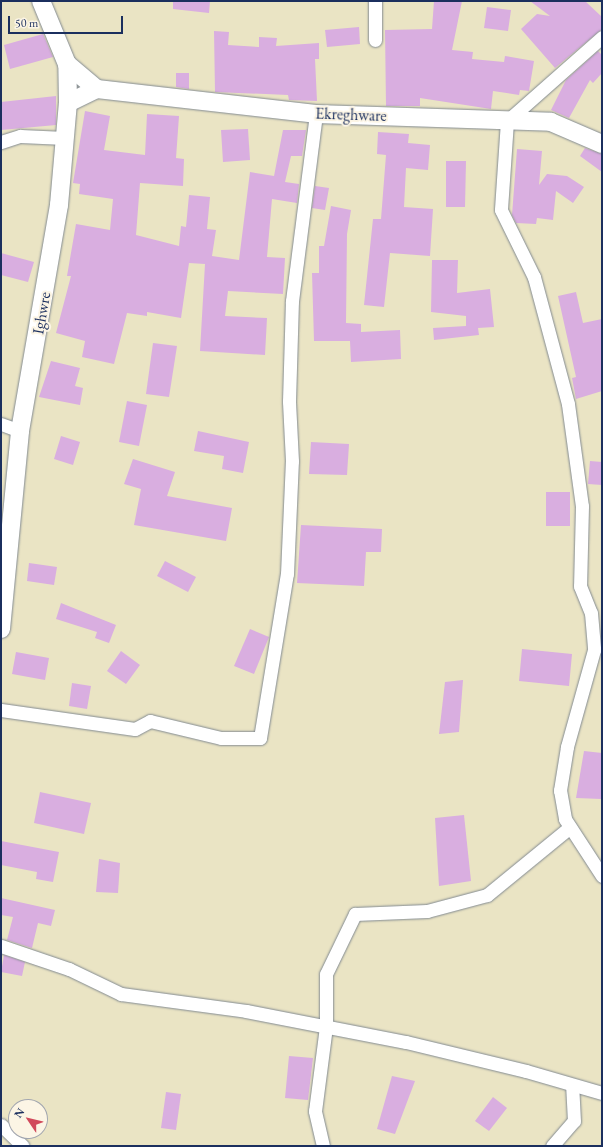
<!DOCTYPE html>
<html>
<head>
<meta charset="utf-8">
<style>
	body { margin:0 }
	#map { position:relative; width:603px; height:1147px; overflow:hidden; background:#eae4c4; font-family:"EB Garamond",serif }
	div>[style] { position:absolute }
	.building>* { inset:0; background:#d9aee0 }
	.roads { filter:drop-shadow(0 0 1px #828a91) drop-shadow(0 0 1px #828a91) }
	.street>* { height:13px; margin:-6.5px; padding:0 6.5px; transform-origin:6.5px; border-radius:6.5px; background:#fff }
	.secondary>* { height:18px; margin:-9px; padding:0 9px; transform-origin:9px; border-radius:9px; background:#fff }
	span { translate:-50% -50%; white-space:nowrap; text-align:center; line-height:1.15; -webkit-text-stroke:4px #fcf5e5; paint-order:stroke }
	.street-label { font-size:16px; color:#1b2f5e }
	.frame { position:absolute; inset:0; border:2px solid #1b2f5e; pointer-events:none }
	.north { position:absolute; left:8px; top:1099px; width:40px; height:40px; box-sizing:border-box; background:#fcf5e5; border:1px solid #a2a6af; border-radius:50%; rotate:305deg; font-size:11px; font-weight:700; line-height:16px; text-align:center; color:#1b2f5e }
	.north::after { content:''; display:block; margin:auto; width:14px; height:18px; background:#d1495b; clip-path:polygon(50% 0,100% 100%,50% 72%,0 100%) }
	.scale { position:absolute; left:8px; top:16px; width:115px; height:18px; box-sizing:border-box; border:2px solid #1b2f5e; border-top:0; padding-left:5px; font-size:12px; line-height:14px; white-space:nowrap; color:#1b2f5e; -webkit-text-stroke:3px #fcf5e5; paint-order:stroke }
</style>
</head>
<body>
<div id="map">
	<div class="building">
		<div style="clip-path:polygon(173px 1px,210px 1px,209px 13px,173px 9px)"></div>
		<div style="clip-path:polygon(434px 1px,462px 1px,452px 50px,473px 52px,472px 59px,504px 62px,505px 56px,534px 61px,529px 91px,520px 90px,519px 95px,493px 91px,491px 109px,420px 98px,420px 106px,386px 106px,385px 30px,432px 29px)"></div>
		<div style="clip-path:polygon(530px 1px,585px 1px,602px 17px,602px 29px,555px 68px,521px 29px,537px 14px,550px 16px)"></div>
		<div style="clip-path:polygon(487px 7px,511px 10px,508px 31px,484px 28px)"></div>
		<div style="clip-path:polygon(359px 27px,360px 44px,327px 47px,325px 30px)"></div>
		<div style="clip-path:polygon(214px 31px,229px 32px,228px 45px,259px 47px,259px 37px,277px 38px,276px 46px,319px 43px,319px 59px,315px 59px,317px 101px,289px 100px,288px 95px,215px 92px)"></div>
		<div style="clip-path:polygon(43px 34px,53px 57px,10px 69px,4px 45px)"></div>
		<div style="clip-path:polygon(598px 51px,602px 55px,602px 73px,593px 83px,590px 80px,569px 118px,551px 110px,566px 80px)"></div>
		<div style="clip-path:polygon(176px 73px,189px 73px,189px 89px,176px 87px)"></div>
		<div style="clip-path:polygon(56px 96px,56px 125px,1px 130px,1px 102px)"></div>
		<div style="clip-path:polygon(85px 111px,110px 116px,104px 150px,145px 155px,147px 114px,179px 116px,176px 158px,184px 159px,183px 186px,140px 183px,136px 235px,179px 246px,181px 226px,186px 227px,189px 195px,210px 197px,207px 229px,216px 230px,212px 256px,239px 260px,250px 172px,274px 176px,283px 130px,306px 130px,302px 156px,291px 156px,285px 182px,299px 184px,297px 203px,272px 199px,267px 257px,285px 258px,283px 294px,228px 291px,225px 316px,267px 318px,265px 355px,200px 351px,205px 264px,189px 263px,181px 318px,147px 312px,147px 316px,127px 313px,114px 364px,82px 357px,85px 341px,56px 333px,71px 276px,67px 276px,76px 224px,110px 230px,113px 199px,79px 194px,80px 184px,73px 183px)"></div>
		<div style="clip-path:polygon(248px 129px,250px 160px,223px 162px,221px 130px)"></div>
		<div style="clip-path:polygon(378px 132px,409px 134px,408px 143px,430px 145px,428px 170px,406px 168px,404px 207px,433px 209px,430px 256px,390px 253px,384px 307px,364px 305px,373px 219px,381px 219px,386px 155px,377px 154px)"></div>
		<div style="clip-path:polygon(585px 148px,602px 154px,602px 172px,580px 156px)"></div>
		<div style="clip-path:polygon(517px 149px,542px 151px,539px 185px,547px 174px,567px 176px,584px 187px,573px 203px,556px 191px,553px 220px,537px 218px,536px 224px,516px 223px,512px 215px)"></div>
		<div style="clip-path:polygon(446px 161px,466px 161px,465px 207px,446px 207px)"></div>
		<div style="clip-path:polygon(315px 186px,329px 188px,325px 210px,312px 208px)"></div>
		<div style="clip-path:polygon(331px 206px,351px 210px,347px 234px,346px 323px,361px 324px,361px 332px,400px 330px,401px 359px,351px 362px,350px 341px,314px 341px,312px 273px,319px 273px,319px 246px,324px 246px)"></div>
		<div style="clip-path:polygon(1px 253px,34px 262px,28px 282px,1px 275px)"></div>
		<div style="clip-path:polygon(432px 260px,458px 260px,457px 293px,490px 289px,494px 327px,478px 328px,479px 335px,434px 340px,433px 328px,466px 326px,466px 316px,431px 312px)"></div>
		<div style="clip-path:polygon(576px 292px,583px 323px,602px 319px,602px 391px,576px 399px,572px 378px,576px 377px,558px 296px)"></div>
		<div style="clip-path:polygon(153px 343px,177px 346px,169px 397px,146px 394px)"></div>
		<div style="clip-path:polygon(51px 361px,80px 368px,75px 386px,83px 388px,80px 405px,39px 397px)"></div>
		<div style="clip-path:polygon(127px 401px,147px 405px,139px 446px,119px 442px)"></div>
		<div style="clip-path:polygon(198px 431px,249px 442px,243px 473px,222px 469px,224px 456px,194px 451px)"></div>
		<div style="clip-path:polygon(61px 436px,80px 442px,73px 465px,54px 459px)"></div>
		<div style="clip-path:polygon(311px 442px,349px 444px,347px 475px,309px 474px)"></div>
		<div style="clip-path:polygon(133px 459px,175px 472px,167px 496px,232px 508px,226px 541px,134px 525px,141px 489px,124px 484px)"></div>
		<div style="clip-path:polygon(590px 461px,602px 462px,602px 485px,588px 484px)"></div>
		<div style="clip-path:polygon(546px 492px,570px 492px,570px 526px,546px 526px)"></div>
		<div style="clip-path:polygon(301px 525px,382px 529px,381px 552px,366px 552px,364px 586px,297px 583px)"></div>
		<div style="clip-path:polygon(165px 561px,196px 577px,188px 592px,157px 576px)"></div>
		<div style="clip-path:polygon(29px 563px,57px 567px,54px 585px,27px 581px)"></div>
		<div style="clip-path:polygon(61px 603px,116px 625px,109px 643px,95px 638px,97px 632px,56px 619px)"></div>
		<div style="clip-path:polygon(250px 629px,269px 637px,254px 674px,234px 666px)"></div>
		<div style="clip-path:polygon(522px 649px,572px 654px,569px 686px,519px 681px)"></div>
		<div style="clip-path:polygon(121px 651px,140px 665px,126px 684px,107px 671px)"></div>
		<div style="clip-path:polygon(16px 652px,49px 658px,45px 680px,12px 674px)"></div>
		<div style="clip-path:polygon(463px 680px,459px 732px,439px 734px,445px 682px)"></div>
		<div style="clip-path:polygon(72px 683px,91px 686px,87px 709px,69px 706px)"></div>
		<div style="clip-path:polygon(584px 751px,602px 753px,601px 799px,576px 798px)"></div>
		<div style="clip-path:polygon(40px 792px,91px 803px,84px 834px,34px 823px)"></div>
		<div style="clip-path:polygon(464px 815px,471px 881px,439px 886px,435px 818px)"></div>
		<div style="clip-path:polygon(1px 841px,59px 852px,53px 882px,36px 879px,37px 872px,1px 865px)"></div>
		<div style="clip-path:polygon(99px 859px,120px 863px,118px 893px,96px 892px)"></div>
		<div style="clip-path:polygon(1px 898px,55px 910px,51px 926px,38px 923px,32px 948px,7px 940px,13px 917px,1px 915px)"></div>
		<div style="clip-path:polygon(4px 955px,25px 962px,22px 976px,1px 972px)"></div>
		<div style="clip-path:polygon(289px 1056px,313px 1058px,308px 1100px,285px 1098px)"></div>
		<div style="clip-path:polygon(392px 1076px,415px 1081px,395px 1134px,377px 1129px)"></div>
		<div style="clip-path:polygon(166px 1092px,181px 1094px,176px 1130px,161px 1128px)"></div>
		<div style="clip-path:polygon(493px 1097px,507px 1108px,489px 1131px,475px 1121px)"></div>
	</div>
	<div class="roads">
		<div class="street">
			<div style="left:602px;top:37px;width:127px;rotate:138.5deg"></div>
			<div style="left:507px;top:121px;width:89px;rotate:93.9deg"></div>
			<div style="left:501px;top:210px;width:75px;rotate:63.8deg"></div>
			<div style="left:534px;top:277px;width:131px;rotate:75deg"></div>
			<div style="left:568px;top:404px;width:103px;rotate:82.2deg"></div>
			<div style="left:582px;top:506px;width:80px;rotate:91.4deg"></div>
			<div style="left:580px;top:586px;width:29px;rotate:68deg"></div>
			<div style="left:591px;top:613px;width:37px;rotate:85deg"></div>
			<div style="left:594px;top:650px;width:101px;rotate:105.6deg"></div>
			<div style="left:567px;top:747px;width:44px;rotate:99.2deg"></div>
			<div style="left:560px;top:790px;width:29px;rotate:80deg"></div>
			<div style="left:565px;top:819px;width:68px;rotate:57deg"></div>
			<div style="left:375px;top:40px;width:39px;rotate:-90deg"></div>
			<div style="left:1px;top:142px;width:20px;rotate:-18deg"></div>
			<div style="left:20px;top:136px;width:45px;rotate:2.5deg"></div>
			<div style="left:1px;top:424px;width:20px;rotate:20deg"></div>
			<div style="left:1px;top:710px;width:135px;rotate:8.1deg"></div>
			<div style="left:135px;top:729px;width:17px;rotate:-28deg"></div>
			<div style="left:150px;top:721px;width:73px;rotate:13.5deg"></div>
			<div style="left:221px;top:738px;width:39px"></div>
			<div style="left:260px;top:738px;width:166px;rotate:-80.7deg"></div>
			<div style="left:287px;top:574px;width:113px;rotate:-87.5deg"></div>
			<div style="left:292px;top:461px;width:60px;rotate:-92.9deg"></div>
			<div style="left:289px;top:401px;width:100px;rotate:-88.3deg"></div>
			<div style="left:292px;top:301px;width:189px;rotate:-82.7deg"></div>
			<div style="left:1px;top:946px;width:72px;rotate:18.7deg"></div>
			<div style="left:69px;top:969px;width:58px;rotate:25.7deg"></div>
			<div style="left:121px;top:994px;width:126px;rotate:7.7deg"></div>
			<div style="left:246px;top:1011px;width:163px;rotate:11deg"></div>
			<div style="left:406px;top:1042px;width:123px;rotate:13.6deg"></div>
			<div style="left:526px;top:1071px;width:79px;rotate:16.1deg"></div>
			<div style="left:1px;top:1125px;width:30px;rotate:44deg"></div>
			<div style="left:323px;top:1146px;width:36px;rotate:-103deg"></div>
			<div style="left:315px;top:1111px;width:86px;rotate:-82.6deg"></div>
			<div style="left:326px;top:1026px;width:52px;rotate:-90deg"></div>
			<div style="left:326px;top:974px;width:67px;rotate:-64.2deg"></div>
			<div style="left:355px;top:914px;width:72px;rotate:-2.4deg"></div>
			<div style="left:427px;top:911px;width:62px;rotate:-14.9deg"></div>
			<div style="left:487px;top:895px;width:107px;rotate:-39.3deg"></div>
			<div style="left:552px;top:1146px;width:33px;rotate:-49deg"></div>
			<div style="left:574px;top:1121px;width:36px;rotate:-93deg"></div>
		</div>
		<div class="secondary">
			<div style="left:67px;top:64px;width:39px;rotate:40deg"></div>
			<div style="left:97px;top:89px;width:220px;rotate:6.5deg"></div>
			<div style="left:316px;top:114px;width:235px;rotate:1.9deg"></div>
			<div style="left:551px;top:122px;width:56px;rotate:23.3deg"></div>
			<div style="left:68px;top:103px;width:32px;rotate:-26deg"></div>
			<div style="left:1px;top:629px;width:199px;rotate:-84.5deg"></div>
			<div style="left:20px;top:431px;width:229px;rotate:-80.2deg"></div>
			<div style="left:59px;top:205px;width:102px;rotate:-85deg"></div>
			<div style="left:68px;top:103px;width:39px;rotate:-91deg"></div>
			<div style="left:67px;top:64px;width:68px;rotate:-112.4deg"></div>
		</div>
	</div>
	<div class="street-label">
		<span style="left:351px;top:115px;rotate:2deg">Ekreghware</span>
		<span style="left:42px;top:313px;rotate:-80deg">Ighwre</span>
	</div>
	<div class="frame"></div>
	<div class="north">N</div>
	<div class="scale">50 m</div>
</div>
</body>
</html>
